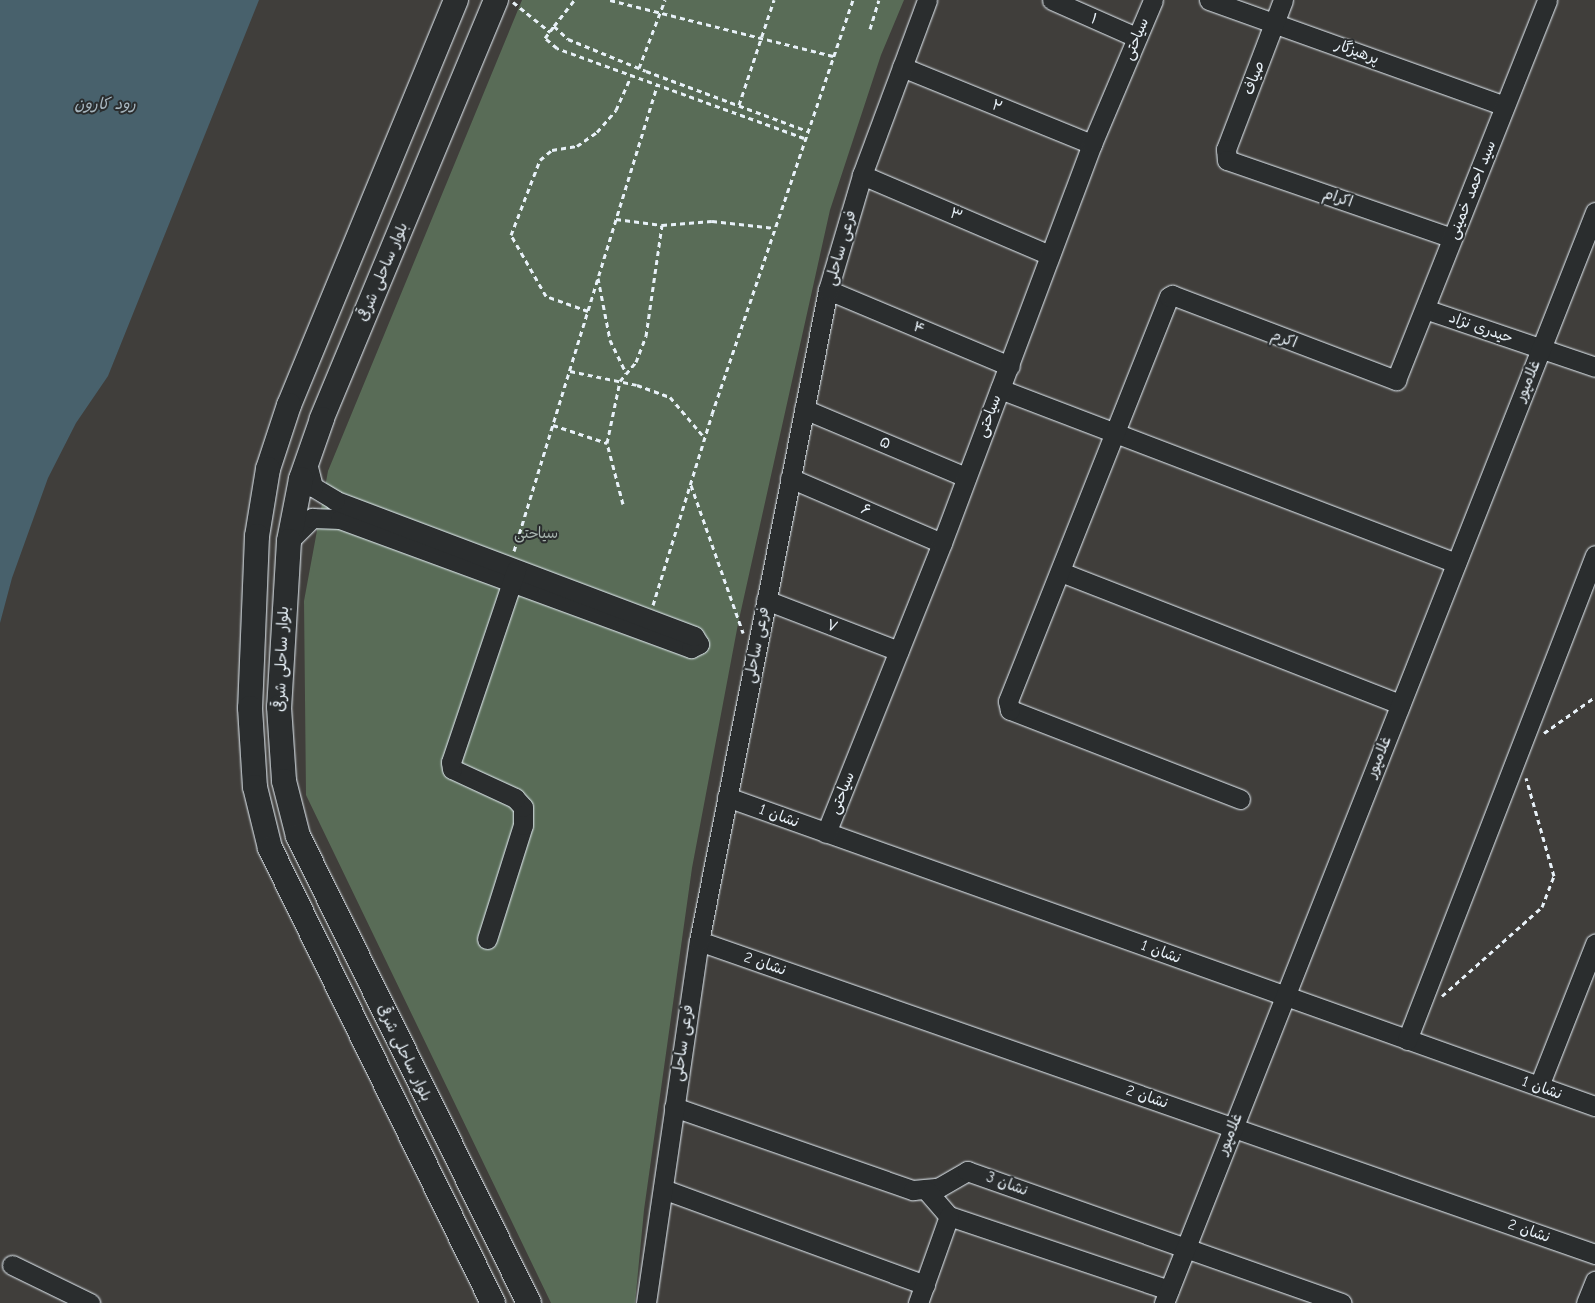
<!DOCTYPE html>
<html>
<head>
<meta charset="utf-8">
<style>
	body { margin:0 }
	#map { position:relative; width:1595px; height:1303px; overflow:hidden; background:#403e3b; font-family:"Comic Neue","Playpen Sans Arabic",sans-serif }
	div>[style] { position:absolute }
	.green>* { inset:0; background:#596c57 }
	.water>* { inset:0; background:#48616c }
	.path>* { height:3px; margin-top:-1.5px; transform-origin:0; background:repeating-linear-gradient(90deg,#e8f1f8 0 5px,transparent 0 9px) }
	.roads { filter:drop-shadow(0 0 1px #e8f1f8) drop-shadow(0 0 1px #e8f1f8) }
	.minor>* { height:19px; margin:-9.5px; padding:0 9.5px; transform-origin:9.5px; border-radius:9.5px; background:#2a2d2e }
	.major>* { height:24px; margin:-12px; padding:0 12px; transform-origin:12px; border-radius:12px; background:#2a2d2e }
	span { translate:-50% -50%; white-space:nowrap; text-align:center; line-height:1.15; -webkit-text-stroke:4px #2a2d2e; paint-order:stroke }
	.street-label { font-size:15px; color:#e8f1f8 }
	.park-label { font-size:15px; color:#a8b5b0 }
	.water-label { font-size:16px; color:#a8b7c0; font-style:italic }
</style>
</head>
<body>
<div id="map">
	<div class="green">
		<div style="clip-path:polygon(522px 0,904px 0,881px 55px,830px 210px,738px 624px,692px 868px,644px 1210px,635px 1303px,551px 1303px,306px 795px,304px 601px,328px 471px)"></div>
	</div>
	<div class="water">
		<div style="clip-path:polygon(0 0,259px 0,108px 376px,76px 423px,48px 478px,12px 578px,0 623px)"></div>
	</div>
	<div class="path">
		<div style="left:610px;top:0;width:230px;rotate:14.1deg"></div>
		<div style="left:513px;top:2px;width:48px;rotate:39deg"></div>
		<div style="left:554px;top:26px;width:33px;rotate:-52deg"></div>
		<div style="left:870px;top:29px;width:30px;rotate:-73deg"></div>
		<div style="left:639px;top:68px;width:73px;rotate:-69.1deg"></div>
		<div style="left:739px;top:105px;width:111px;rotate:-71.6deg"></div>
		<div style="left:804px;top:138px;width:263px;rotate:-160deg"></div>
		<div style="left:557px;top:48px;width:16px;rotate:-140deg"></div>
		<div style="left:545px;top:38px;width:15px;rotate:-53deg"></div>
		<div style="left:554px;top:26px;width:19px;rotate:43deg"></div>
		<div style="left:568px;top:39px;width:84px;rotate:22.3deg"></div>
		<div style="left:646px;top:71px;width:172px;rotate:20.4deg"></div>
		<div style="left:616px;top:219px;width:46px;rotate:7.4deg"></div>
		<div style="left:662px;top:225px;width:50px;rotate:-4.6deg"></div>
		<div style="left:712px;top:221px;width:62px;rotate:6.4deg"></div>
		<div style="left:598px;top:278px;width:63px;rotate:79deg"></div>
		<div style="left:610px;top:340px;width:37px;rotate:64deg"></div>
		<div style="left:588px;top:311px;width:45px;rotate:-160.3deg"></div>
		<div style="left:546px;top:296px;width:70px;rotate:-119.8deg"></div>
		<div style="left:511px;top:235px;width:80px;rotate:-68.9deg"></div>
		<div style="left:540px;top:160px;width:16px;rotate:-40deg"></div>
		<div style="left:552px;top:150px;width:25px;rotate:-9deg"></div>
		<div style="left:577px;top:146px;width:24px;rotate:-35deg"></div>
		<div style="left:597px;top:132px;width:29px;rotate:-49deg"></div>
		<div style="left:616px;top:110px;width:36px;rotate:-66deg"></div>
		<div style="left:570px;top:371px;width:68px;rotate:11.8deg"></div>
		<div style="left:637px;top:385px;width:35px;rotate:20deg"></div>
		<div style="left:670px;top:397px;width:52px;rotate:49.6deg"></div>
		<div style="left:553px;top:425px;width:57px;rotate:18.4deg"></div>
		<div style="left:691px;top:485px;width:157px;rotate:70.6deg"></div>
		<div style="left:623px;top:504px;width:63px;rotate:-104.7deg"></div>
		<div style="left:607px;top:443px;width:63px;rotate:-78.2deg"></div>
		<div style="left:620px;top:381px;width:25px;rotate:-50deg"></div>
		<div style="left:636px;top:362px;width:28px;rotate:-69deg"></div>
		<div style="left:646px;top:336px;width:112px;rotate:-81.8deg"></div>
		<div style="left:514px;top:551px;width:487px;rotate:-72.9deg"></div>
		<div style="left:653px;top:605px;width:200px;rotate:-72.8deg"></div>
		<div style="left:712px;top:414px;width:437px;rotate:-71.2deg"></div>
		<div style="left:1544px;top:733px;width:62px;rotate:-35.2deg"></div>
		<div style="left:1442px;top:996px;width:134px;rotate:-41.7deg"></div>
		<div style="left:1542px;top:907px;width:33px;rotate:-69deg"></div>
		<div style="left:1554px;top:876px;width:102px;rotate:-105.9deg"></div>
	</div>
	<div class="roads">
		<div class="minor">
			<div style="left:1052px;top:0;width:92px;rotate:23.8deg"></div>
			<div style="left:1209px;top:0;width:314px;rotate:19.7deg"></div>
			<div style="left:1283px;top:0;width:160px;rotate:110.9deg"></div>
			<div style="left:1226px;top:149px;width:11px;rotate:85deg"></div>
			<div style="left:1227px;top:160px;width:238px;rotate:19.1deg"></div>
			<div style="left:902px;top:67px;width:205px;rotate:22.1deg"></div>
			<div style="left:862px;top:175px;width:204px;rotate:23.1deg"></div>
			<div style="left:828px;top:290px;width:197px;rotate:22.7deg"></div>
			<div style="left:1425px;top:309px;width:180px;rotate:18.8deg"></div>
			<div style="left:1000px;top:389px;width:488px;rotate:20.9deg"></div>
			<div style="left:804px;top:409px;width:176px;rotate:22.8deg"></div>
			<div style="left:790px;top:478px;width:165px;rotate:23.2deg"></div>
			<div style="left:289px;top:541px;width:33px;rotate:-45deg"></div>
			<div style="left:312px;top:518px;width:28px;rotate:2deg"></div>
			<div style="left:340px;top:519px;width:374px;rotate:20.2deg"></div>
			<div style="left:691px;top:648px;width:9px;rotate:-27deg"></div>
			<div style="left:699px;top:644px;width:9px;rotate:-122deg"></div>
			<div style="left:694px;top:636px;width:384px;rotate:-159.3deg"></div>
			<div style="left:335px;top:500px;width:26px;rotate:-149deg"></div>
			<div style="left:313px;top:487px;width:25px;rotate:-104deg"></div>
			<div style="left:1061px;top:572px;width:364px;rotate:21.3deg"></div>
			<div style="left:766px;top:600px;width:142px;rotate:21deg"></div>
			<div style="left:727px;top:797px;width:921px;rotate:19.6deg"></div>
			<div style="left:1240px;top:799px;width:247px;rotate:-158.8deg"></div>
			<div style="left:1010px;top:710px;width:9px;rotate:-103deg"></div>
			<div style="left:1008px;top:701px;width:435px;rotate:-68.3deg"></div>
			<div style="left:1169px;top:297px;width:4px;rotate:-34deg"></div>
			<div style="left:1172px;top:295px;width:240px;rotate:20.8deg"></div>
			<div style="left:1396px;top:380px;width:409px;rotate:-68.3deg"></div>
			<div style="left:826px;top:833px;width:312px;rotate:-68.2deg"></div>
			<div style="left:942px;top:543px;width:426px;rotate:-69.4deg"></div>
			<div style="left:1092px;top:144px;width:156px;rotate:-67deg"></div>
			<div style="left:487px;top:939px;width:120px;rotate:-72.5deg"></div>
			<div style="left:523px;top:825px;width:18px;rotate:-90deg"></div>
			<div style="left:523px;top:807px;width:12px;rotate:-132deg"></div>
			<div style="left:515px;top:798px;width:69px;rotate:-155.3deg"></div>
			<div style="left:452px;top:769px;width:7px;rotate:-98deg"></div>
			<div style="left:451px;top:762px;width:203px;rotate:-71.3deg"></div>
			<div style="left:699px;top:941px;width:949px;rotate:19.26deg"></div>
			<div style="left:1407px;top:1040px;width:520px;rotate:-68.81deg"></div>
			<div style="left:1539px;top:1086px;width:153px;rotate:-68.5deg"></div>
			<div style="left:674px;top:1107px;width:253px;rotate:19.2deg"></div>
			<div style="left:913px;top:1190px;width:25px;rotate:-5deg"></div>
			<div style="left:938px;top:1188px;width:34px;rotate:-30deg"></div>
			<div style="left:967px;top:1171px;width:397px;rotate:19.4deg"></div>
			<div style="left:663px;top:1189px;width:279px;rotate:20.1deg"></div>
			<div style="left:927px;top:1191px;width:33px;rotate:49deg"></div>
			<div style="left:949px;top:1216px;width:232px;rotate:18.6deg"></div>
			<div style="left:12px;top:1265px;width:87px;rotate:26deg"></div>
			<div style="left:646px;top:1303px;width:366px;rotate:-81.7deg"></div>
			<div style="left:699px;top:941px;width:664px;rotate:-78.79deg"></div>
			<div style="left:828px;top:290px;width:120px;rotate:-73.5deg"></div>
			<div style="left:862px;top:175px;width:187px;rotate:-69.6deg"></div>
			<div style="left:918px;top:1303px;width:92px;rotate:-70.4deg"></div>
			<div style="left:1164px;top:1303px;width:1173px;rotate:-68.44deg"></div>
			<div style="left:1586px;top:1303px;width:24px;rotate:-68deg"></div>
		</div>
		<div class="major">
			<div style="left:456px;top:0;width:438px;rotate:112.4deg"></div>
			<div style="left:289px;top:405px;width:67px;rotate:108.2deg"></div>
			<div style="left:268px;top:469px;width:68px;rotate:99.3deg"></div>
			<div style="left:257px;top:536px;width:172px;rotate:92.3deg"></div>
			<div style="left:250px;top:708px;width:79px;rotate:86.4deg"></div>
			<div style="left:255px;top:787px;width:63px;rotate:76.2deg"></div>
			<div style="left:270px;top:848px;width:507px;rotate:63.89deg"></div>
			<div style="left:496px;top:0;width:454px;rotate:112.6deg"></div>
			<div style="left:322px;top:419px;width:64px;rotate:109.3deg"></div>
			<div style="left:301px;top:479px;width:63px;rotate:101deg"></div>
			<div style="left:289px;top:541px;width:166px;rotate:93.4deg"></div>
			<div style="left:279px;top:707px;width:74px;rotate:86.1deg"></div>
			<div style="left:284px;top:781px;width:57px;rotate:75.7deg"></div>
			<div style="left:298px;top:836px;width:521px;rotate:63.68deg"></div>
		</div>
	</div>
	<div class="street-label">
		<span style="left:1094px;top:19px;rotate:24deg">۱</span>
		<span style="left:1136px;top:39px;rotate:-67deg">سیاحتی</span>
		<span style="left:1357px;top:52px;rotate:20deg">پرهیزگار</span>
		<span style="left:1254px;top:78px;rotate:-69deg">صیاف</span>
		<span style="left:997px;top:106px;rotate:22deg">۲</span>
		<span style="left:1472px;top:190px;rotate:-68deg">سید احمد خمینی</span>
		<span style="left:1338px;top:198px;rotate:19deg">اکرام</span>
		<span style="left:956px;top:215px;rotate:23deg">۳</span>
		<span style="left:841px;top:248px;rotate:-74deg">فرعی ساحلی</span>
		<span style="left:383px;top:272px;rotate:-67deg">بلوار ساحلی شرقی</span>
		<span style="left:919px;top:328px;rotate:23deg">۴</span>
		<span style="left:1481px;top:328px;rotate:19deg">حیدری نژاد</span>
		<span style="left:1284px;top:339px;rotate:21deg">اکرم</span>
		<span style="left:1528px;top:381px;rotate:-68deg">غلامپور</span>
		<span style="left:989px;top:416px;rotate:-69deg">سیاحتی</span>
		<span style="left:885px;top:443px;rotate:23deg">۵</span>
		<span style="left:866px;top:510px;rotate:23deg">۶</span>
		<span style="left:832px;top:626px;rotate:21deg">۷</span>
		<span style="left:757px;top:645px;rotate:-79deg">فرعی ساحلی</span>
		<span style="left:282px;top:659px;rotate:-88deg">بلوار ساحلی شرقی</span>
		<span style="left:1379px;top:757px;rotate:-68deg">غلامپور</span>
		<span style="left:842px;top:793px;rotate:-68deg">سیاحتی</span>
		<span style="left:779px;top:816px;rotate:20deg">نشان 1</span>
		<span style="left:1161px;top:952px;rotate:20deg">نشان 1</span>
		<span style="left:765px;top:964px;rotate:19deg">نشان 2</span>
		<span style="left:683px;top:1043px;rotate:-82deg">فرعی ساحلی</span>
		<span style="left:404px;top:1053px;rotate:64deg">بلوار ساحلی شرقی</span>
		<span style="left:1542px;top:1088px;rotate:20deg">نشان 1</span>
		<span style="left:1147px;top:1097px;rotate:19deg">نشان 2</span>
		<span style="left:1230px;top:1134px;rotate:-68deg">غلامپور</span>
		<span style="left:1007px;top:1184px;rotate:20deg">نشان 3</span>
		<span style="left:1529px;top:1231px;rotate:19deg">نشان 2</span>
	</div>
	<div class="park-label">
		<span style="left:536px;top:534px">سیاحتی</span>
	</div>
	<div class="water-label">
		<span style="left:105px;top:104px">رود کارون</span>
	</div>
</div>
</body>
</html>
